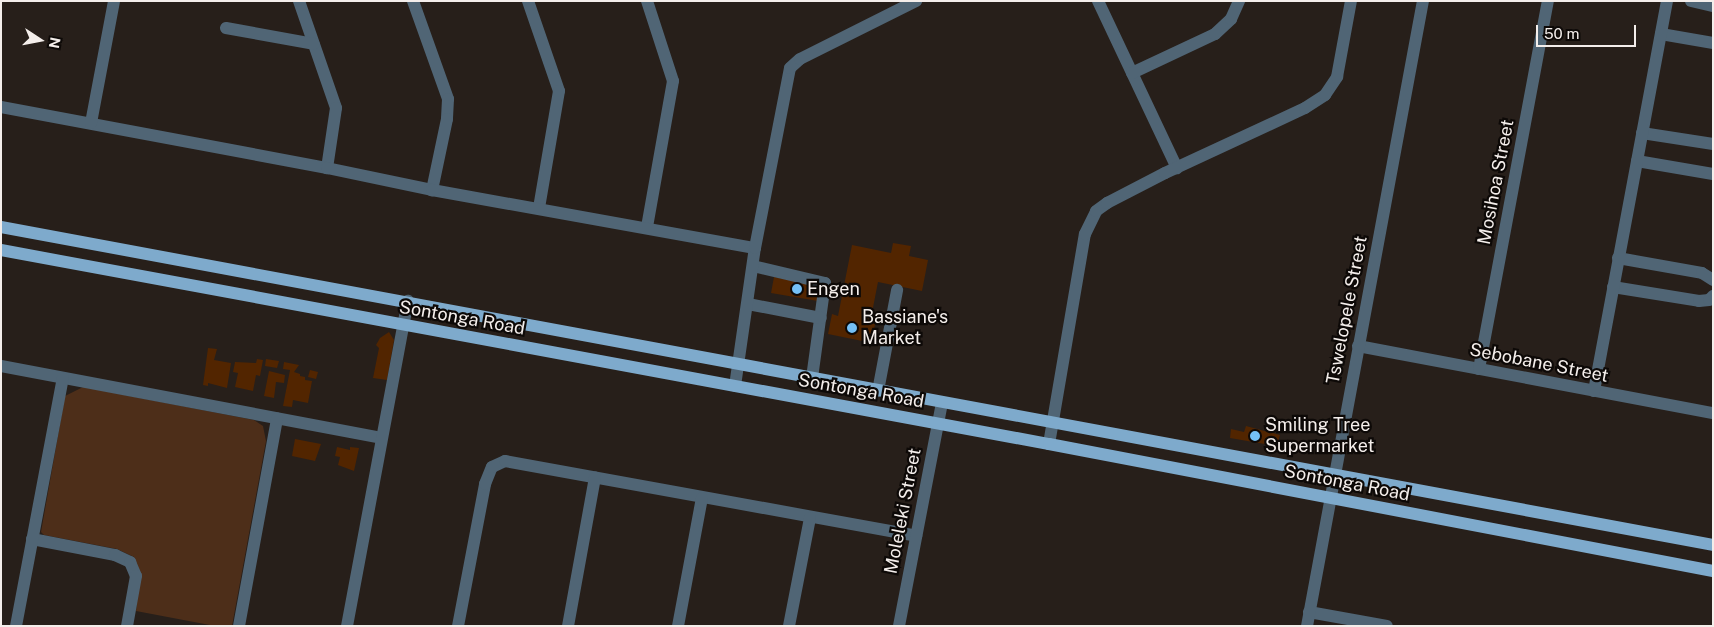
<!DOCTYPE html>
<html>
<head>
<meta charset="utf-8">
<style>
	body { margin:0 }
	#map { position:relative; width:1714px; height:627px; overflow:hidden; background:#271f1a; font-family:"Public Sans",sans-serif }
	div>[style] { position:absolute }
	.green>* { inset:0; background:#4d2e19 }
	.building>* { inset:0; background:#522500 }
	.minor>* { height:12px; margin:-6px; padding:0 6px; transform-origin:6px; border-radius:6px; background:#506575 }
	.major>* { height:12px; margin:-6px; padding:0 6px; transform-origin:6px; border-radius:6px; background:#7eaacc }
	.dots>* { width:14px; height:14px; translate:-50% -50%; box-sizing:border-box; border:2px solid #0d0907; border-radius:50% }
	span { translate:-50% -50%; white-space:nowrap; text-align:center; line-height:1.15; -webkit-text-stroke:4.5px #0d0907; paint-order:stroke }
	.street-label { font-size:18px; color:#f4eeeb }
	.poi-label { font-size:18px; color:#f4eeeb }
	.left { translate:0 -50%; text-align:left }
	.frame { position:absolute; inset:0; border:2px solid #f4eeeb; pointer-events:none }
	.north { position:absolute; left:15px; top:15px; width:50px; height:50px; -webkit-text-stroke:4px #0d0907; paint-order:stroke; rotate:101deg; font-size:14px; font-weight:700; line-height:20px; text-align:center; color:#f4eeeb }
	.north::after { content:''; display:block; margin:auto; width:18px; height:22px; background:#f4eeeb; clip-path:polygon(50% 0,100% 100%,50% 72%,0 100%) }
	.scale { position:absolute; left:1536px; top:25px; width:100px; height:22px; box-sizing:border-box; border:2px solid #f4eeeb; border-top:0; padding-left:6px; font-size:15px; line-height:18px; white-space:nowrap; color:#f4eeeb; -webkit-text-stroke:4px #0d0907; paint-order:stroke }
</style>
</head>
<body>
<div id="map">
	<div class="green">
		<div style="clip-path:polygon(83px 387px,254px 420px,263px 426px,266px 441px,232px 626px,215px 626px,136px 611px,140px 573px,134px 557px,117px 549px,44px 535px,41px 532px,65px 396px)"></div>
	</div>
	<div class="building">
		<div style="clip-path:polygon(893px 243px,911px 246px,909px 256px,928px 260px,922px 291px,878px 282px,870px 323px,875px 324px,872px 343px,828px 334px,832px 314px,838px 316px,852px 245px,891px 253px)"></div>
		<div style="clip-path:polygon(774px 277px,821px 286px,818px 301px,771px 293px)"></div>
		<div style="clip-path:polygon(389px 332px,394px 340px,387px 380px,373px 378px,379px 348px,376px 345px,380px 338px)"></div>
		<div style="clip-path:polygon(208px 348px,217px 349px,214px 360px,231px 363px,227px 388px,208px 383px,208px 386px,203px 385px)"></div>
		<div style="clip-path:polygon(257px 359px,263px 360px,260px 376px,256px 375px,253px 391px,235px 387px,238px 373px,233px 372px,235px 362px,256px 363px)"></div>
		<div style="clip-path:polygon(266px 359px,279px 361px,277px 368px,265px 366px)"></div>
		<div style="clip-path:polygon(284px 362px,299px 365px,294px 372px,300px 374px,300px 376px,305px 377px,305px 380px,312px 381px,308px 403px,293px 400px,292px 407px,283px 406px,290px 370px,283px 369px)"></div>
		<div style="clip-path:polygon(310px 370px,318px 372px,316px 379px,308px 377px)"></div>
		<div style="clip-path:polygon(269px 371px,285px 375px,284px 383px,276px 382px,274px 398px,264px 396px)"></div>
		<div style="clip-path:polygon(1246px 426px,1280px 435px,1277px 446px,1230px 438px,1231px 429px,1244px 432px)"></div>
		<div style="clip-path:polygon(295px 439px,321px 444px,315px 461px,292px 456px)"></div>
		<div style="clip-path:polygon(337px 447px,350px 450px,350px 447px,359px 448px,354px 471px,338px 465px,340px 457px,335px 456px)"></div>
	</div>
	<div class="minor">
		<div style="left:299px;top:1px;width:113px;rotate:70.9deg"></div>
		<div style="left:336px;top:108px;width:61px;rotate:98.5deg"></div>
		<div style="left:413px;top:1px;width:104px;rotate:70.3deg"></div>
		<div style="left:448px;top:99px;width:20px;rotate:93deg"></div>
		<div style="left:447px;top:119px;width:73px;rotate:101.9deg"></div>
		<div style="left:528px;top:1px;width:95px;rotate:71deg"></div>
		<div style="left:559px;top:91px;width:119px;rotate:99.7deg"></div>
		<div style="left:647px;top:1px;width:84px;rotate:72deg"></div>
		<div style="left:673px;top:81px;width:148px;rotate:100.1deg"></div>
		<div style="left:1098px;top:1px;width:185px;rotate:64.7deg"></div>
		<div style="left:1691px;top:1px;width:23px;rotate:13deg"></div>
		<div style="left:226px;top:28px;width:89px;rotate:10.3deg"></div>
		<div style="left:1661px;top:34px;width:53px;rotate:9.8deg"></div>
		<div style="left:1132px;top:73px;width:92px;rotate:-25.2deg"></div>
		<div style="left:1215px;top:34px;width:22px;rotate:-43deg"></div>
		<div style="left:1231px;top:19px;width:20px;rotate:-66deg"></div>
		<div style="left:1px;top:107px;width:332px;rotate:10.6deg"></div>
		<div style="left:327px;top:168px;width:107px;rotate:11.8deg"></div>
		<div style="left:432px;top:190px;width:328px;rotate:10.2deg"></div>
		<div style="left:91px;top:123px;width:124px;rotate:-79.3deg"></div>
		<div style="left:1642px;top:133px;width:72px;rotate:8.8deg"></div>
		<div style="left:1637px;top:161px;width:77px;rotate:9.7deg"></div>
		<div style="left:1618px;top:258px;width:85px;rotate:10.1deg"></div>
		<div style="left:1702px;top:273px;width:13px;rotate:32deg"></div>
		<div style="left:753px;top:266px;width:74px;rotate:13.3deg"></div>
		<div style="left:825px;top:283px;width:96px;rotate:97.8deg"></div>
		<div style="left:1613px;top:287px;width:87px;rotate:9.2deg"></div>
		<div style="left:1699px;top:301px;width:10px;rotate:-6deg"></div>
		<div style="left:1709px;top:300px;width:6px;rotate:-45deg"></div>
		<div style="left:748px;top:304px;width:74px;rotate:10.9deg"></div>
		<div style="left:1358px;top:346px;width:361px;rotate:10.7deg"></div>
		<div style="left:1px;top:366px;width:387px;rotate:10.7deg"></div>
		<div style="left:1479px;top:369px;width:374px;rotate:-79.4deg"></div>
		<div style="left:735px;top:386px;width:139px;rotate:-81.8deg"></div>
		<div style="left:755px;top:248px;width:183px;rotate:-79deg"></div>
		<div style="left:790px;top:68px;width:13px;rotate:-42deg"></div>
		<div style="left:800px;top:59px;width:130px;rotate:-26.6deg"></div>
		<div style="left:878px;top:391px;width:103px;rotate:-79.3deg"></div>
		<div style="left:1594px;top:391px;width:397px;rotate:-79.4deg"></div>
		<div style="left:1049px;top:444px;width:213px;rotate:-80.3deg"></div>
		<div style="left:1085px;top:234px;width:25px;rotate:-64deg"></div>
		<div style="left:1096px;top:211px;width:14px;rotate:-36deg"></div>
		<div style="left:1107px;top:203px;width:65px;rotate:-27.3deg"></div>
		<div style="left:1165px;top:173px;width:154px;rotate:-24.9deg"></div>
		<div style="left:1305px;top:108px;width:24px;rotate:-33deg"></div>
		<div style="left:1325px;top:95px;width:22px;rotate:-56deg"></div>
		<div style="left:1337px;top:77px;width:77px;rotate:-79.6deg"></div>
		<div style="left:32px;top:539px;width:85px;rotate:10.9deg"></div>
		<div style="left:115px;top:555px;width:17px;rotate:25deg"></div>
		<div style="left:130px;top:562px;width:15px;rotate:67deg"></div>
		<div style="left:136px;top:576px;width:51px;rotate:100.2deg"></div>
		<div style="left:1309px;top:612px;width:79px;rotate:10.2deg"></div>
		<div style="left:16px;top:626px;width:252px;rotate:-79.3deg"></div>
		<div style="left:239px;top:626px;width:211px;rotate:-79.6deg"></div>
		<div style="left:347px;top:626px;width:331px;rotate:-79.4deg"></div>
		<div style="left:458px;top:626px;width:145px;rotate:-79.2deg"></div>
		<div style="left:485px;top:484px;width:18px;rotate:-68deg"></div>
		<div style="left:492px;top:467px;width:14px;rotate:-25deg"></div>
		<div style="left:505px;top:461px;width:418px;rotate:10.3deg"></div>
		<div style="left:568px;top:626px;width:151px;rotate:-79.7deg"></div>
		<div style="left:678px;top:626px;width:130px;rotate:-79.4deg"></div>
		<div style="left:789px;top:626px;width:110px;rotate:-79deg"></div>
		<div style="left:899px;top:626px;width:227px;rotate:-79.1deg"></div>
		<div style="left:1307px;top:626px;width:636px;rotate:-79.49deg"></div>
	</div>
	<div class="major">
		<div style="left:1px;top:227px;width:1741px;rotate:10.52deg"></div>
		<div style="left:1px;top:250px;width:1066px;rotate:10.49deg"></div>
		<div style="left:1049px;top:444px;width:676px;rotate:10.83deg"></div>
	</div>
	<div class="dots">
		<div style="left:797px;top:289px;background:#75c0f6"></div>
		<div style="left:852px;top:328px;background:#75c0f6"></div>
		<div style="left:1255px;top:436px;background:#75c0f6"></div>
	</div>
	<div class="street-label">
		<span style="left:1496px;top:182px;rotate:-79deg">Mosihoa Street</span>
		<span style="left:1347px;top:310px;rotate:-79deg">Tswelopele Street</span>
		<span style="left:462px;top:318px;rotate:10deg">Sontonga Road</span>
		<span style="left:1539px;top:363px;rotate:11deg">Sebobane Street</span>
		<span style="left:861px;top:391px;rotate:10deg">Sontonga Road</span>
		<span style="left:1347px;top:483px;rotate:11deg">Sontonga Road</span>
		<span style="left:903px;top:511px;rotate:-79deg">Moleleki Street</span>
	</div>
	<div class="poi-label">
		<span class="left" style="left:807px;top:289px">Engen</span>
		<span class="left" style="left:862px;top:328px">Bassiane's<br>Market</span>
		<span class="left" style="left:1265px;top:436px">Smiling Tree<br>Supermarket</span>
	</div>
	<div class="frame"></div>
	<div class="north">N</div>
	<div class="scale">50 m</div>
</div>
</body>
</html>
